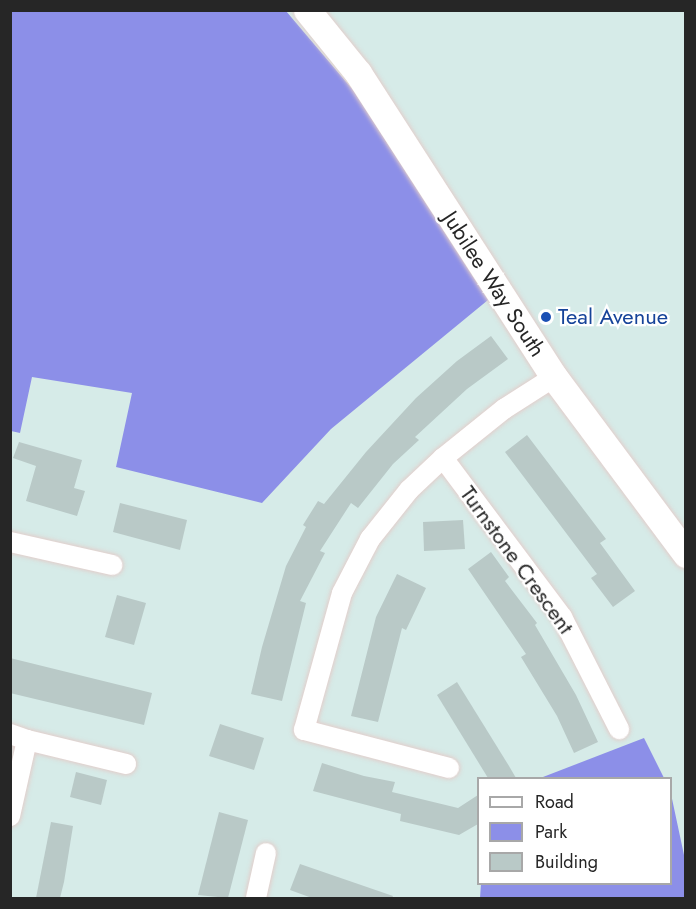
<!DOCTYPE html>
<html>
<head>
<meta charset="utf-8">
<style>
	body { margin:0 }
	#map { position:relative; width:696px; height:909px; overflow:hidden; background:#d6ebe8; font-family:Jost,sans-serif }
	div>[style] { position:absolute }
	.green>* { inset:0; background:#8c8fe8 }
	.building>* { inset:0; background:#b9c9c7 }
	.roads { filter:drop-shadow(0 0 2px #e2cecb) drop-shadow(0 0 2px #e2cecb) }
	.street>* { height:20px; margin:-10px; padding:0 10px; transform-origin:10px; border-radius:10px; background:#fff }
	.secondary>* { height:27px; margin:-13.5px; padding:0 13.5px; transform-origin:13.5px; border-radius:13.5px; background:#fff }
	.dots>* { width:16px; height:16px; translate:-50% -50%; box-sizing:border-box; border:3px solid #fff; border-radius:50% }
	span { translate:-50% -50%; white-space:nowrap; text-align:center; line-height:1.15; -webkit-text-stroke:4.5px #fff; paint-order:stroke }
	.street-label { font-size:22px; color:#262626 }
	.transit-label { font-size:22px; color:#164399 }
	.left { translate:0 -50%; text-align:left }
	.frame { position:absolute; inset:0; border:12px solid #262626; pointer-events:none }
	.legend { position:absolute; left:477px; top:777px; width:195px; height:108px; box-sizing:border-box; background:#fff; border:2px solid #a8a8a8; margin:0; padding:8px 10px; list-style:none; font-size:18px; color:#262626 }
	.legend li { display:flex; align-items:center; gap:12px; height:30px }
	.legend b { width:30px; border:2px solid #a8a8a8 }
</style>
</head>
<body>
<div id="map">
	<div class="green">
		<div style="clip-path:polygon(10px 11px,286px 11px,353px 90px,488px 300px,331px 429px,262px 503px,116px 467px,132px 393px,32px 377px,20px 433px,11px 431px)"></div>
		<div style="clip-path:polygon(644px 738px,664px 778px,542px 778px,543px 777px)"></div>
		<div style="clip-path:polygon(671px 794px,684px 855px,685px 898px,480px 898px,481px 884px,670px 884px)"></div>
	</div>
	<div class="building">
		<div style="clip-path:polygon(491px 336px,508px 359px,467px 389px,415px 437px,419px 440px,393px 464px,358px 508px,351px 503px,320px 551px,325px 553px,300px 601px,306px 603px,282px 701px,251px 694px,262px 647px,286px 566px,306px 527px,303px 525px,318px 501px,324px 504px,366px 452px,416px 398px,457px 361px)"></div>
		<div style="clip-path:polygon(527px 435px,606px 539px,600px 543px,635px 591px,613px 607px,591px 578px,597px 574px,505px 452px)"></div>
		<div style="clip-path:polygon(19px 442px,82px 460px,74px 488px,85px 491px,77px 516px,26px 501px,36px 466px,13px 458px)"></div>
		<div style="clip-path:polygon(120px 503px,187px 520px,180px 550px,113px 532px)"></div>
		<div style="clip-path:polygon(463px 520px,465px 549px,424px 551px,423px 522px)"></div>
		<div style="clip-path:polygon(491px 552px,509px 577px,505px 581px,537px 623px,535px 625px,576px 695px,598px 742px,574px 753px,557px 716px,521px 657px,526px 654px,468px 569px)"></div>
		<div style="clip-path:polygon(397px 574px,426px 588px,406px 630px,402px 628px,378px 722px,351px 716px,376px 617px)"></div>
		<div style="clip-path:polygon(117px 595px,146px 603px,134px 645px,105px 637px)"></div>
		<div style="clip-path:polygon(10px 658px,152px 693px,144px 725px,10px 693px)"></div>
		<div style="clip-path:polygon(457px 682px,509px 766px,516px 778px,488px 778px,437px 695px)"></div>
		<div style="clip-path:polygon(220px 724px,264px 738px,254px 770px,209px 756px)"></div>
		<div style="clip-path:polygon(322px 763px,364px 776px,395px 782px,392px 792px,458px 808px,478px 795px,478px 824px,459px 835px,400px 821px,401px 814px,313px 791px)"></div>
		<div style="clip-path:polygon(76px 772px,107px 780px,101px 805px,70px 797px)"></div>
		<div style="clip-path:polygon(219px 812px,248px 820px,228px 898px,198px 895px)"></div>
		<div style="clip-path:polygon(51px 822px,73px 826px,64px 882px,60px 898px,36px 898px)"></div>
		<div style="clip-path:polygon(300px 864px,393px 896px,392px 898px,312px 898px,290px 890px)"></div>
	</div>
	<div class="roads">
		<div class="street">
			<div style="left:443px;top:458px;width:199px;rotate:53.2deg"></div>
			<div style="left:562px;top:617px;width:126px;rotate:63deg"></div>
			<div style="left:10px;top:542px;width:105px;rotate:12.7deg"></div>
			<div style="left:10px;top:734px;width:18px;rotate:19deg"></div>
			<div style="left:27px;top:740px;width:78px;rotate:102.6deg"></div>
			<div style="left:27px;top:740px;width:102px;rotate:13.6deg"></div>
			<div style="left:449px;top:768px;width:150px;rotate:-165.3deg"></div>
			<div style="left:304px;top:730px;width:142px;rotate:-74.5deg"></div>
			<div style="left:342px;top:593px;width:61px;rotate:-62.6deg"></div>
			<div style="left:370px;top:539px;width:63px;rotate:-51.5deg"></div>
			<div style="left:409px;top:490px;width:47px;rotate:-43.3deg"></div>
			<div style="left:443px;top:458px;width:78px;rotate:-38.8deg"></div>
			<div style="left:504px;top:409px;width:59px;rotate:-32.6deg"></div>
			<div style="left:256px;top:898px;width:46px;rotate:-77.5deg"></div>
		</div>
		<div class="secondary">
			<div style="left:307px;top:10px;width:81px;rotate:51deg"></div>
			<div style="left:358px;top:73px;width:362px;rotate:57.2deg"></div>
			<div style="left:554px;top:377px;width:221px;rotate:53.3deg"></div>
		</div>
	</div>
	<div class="dots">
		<div style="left:546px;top:317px;background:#1a4fb4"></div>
	</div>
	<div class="street-label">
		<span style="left:494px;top:284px;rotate:57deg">Jubilee Way South</span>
		<span style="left:517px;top:560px;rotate:54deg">Turnstone Crescent</span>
	</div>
	<div class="transit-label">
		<span class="left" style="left:558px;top:317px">Teal Avenue</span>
	</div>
	<div class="frame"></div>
	<ul class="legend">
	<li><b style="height:8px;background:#fff"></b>Road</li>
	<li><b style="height:16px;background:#8c8fe8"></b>Park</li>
	<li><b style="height:16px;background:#b9c9c7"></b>Building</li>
	</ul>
</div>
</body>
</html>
